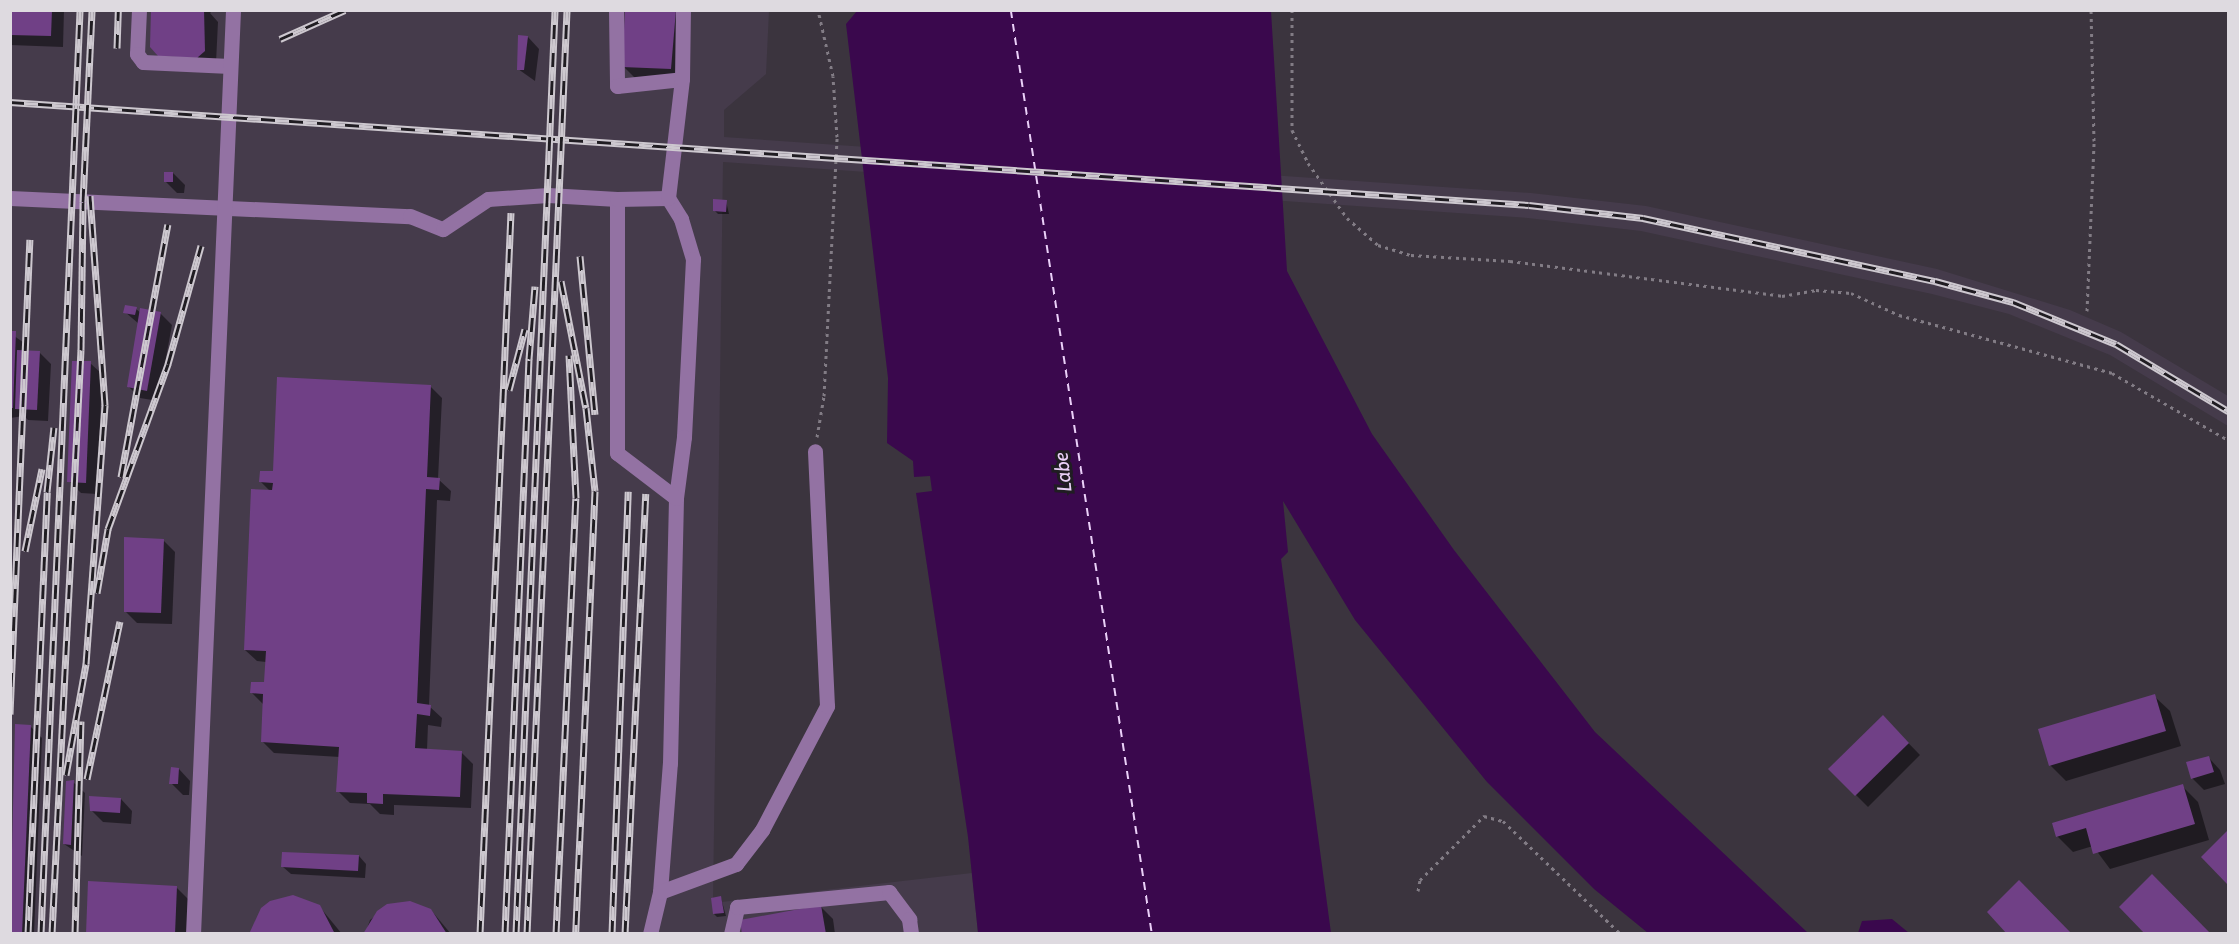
<!DOCTYPE html>
<html>
<head>
<meta charset="utf-8">
<style>
	body { margin:0 }
	#map { position:relative; width:2239px; height:944px; overflow:hidden; background:#3b343e; font-family:Cabin,sans-serif }
	div>[style] { position:absolute }
	.built>* { inset:0; background:#453b4b }
	.water>* { inset:0; background:#3a084d }
	.shadow>* { inset:0; background:#0007 }
	.ferry>* { height:1.5px; margin-top:-0.75px; transform-origin:0; background:repeating-linear-gradient(90deg,#ead0f8 0 8px,transparent 0 14px) }
	.building>* { inset:0; background:#704086 }
	.path>* { height:3px; margin-top:-1.5px; transform-origin:0; background:repeating-linear-gradient(90deg,#827c85 0 3px,transparent 0 7.5px) }
	.minor>* { height:15px; margin:-7.5px; padding:0 7.5px; transform-origin:7.5px; border-radius:7.5px; background:#9372a3 }
	.rail>* { height:7px; margin-top:-3.5px; transform-origin:0; background:repeating-linear-gradient(90deg,#201d22 0 14px,#cdc8cf 0 28px); box-sizing:border-box; border-block:2px solid #cdc8cf }
	span { translate:-50% -50%; white-space:nowrap; text-align:center; line-height:1.15; -webkit-text-stroke:6px #201d22; paint-order:stroke }
	.water-label { font-size:20px; color:#ead0f8; font-style:italic }
	.frame { position:absolute; inset:0; border:12px solid #dedae0; pointer-events:none }
</style>
</head>
<body>
<div id="map">
	<div class="built">
		<div style="clip-path:polygon(10px 11px,769px 11px,766px 74px,724px 110px,724px 137px,1531px 193px,1646px 206px,1937px 269px,2070px 310px,2121px 332px,2228px 396px,2228px 426px,2110px 355px,2009px 314px,1932px 294px,1641px 231px,1528px 218px,723px 162px,713px 903px,972px 873px,978px 933px,11px 933px)"></div>
	</div>
	<div class="water">
		<div style="clip-path:polygon(857px 11px,1271px 11px,1287px 271px,1372px 434px,1454px 550px,1595px 732px,1808px 933px,1648px 933px,1594px 889px,1487px 782px,1355px 620px,1283px 501px,1288px 552px,1281px 559px,1331px 933px,978px 933px,968px 837px,916px 493px,932px 491px,930px 476px,914px 477px,913px 461px,887px 443px,888px 378px,846px 24px)"></div>
		<div style="clip-path:polygon(1892px 919px,1909px 933px,1858px 933px,1862px 921px)"></div>
	</div>
	<div class="shadow">
		<div style="clip-path:polygon(10px 10px,64px 10px,63px 47px,10px 45px)"></div>
		<div style="clip-path:polygon(153px 10px,213px 10px,210px 13px,218px 22px,216px 63px,209px 69px)"></div>
		<div style="clip-path:polygon(626px 10px,686px 10px,683px 81px,636px 79px,624px 67px)"></div>
		<div style="clip-path:polygon(528px 37px,539px 49px,535px 81px,518px 69px)"></div>
		<div style="clip-path:polygon(173px 173px,185px 185px,184px 193px,177px 193px,165px 181px)"></div>
		<div style="clip-path:polygon(726px 201px,729px 214px,718px 214px,714px 210px)"></div>
		<div style="clip-path:polygon(136px 309px,141px 313px,160px 313px,172px 325px,158px 401px,140px 398px,128px 386px,139px 324px,125px 312px)"></div>
		<div style="clip-path:polygon(10px 333px,27px 345px,27px 352px,39px 352px,51px 364px,48px 421px,28px 420px,24px 416px,10px 418px)"></div>
		<div style="clip-path:polygon(90px 363px,102px 374px,97px 494px,81px 493px,69px 481px)"></div>
		<div style="clip-path:polygon(430px 386px,442px 398px,438px 479px,451px 491px,450px 501px,437px 500px,429px 706px,442px 718px,441px 727px,428px 725px,427px 750px,461px 752px,473px 764px,471px 808px,394px 805px,394px 815px,380px 814px,370px 804px,350px 803px,338px 791px,340px 757px,274px 753px,263px 742px,263px 704px,252px 693px,265px 684px,266px 662px,257px 661px,245px 650px,270px 491px,261px 482px)"></div>
		<div style="clip-path:polygon(164px 541px,175px 552px,172px 624px,137px 623px,125px 611px)"></div>
		<div style="clip-path:polygon(2154px 696px,2170px 711px,2181px 746px,2066px 781px,2050px 765px)"></div>
		<div style="clip-path:polygon(1883px 717px,1920px 755px,1868px 807px,1830px 769px)"></div>
		<div style="clip-path:polygon(17px 725px,30px 726px,42px 738px,34px 934px,10px 934px)"></div>
		<div style="clip-path:polygon(2209px 758px,2220px 770px,2225px 784px,2204px 790px,2192px 778px)"></div>
		<div style="clip-path:polygon(179px 769px,190px 781px,189px 795px,183px 795px,171px 783px)"></div>
		<div style="clip-path:polygon(73px 782px,85px 793px,82px 856px,64px 844px)"></div>
		<div style="clip-path:polygon(2182px 786px,2198px 802px,2209px 840px,2110px 869px,2093px 846px,2073px 852px,2057px 836px)"></div>
		<div style="clip-path:polygon(121px 799px,132px 811px,131px 824px,103px 822px,92px 811px)"></div>
		<div style="clip-path:polygon(2228px 833px,2228px 883px,2203px 857px)"></div>
		<div style="clip-path:polygon(359px 856px,366px 864px,365px 878px,291px 874px,283px 867px)"></div>
		<div style="clip-path:polygon(176px 887px,188px 899px,187px 934px,87px 934px)"></div>
		<div style="clip-path:polygon(721px 898px,726px 916px,717px 917px,714px 914px)"></div>
		<div style="clip-path:polygon(319px 906px,342px 934px,252px 934px)"></div>
		<div style="clip-path:polygon(388px 906px,431px 910px,451px 934px,365px 934px,370px 920px)"></div>
		<div style="clip-path:polygon(821px 907px,833px 919px,835px 934px,744px 934px)"></div>
	</div>
	<div class="ferry">
		<div style="left:1011px;top:10px;width:935px;rotate:81.32deg"></div>
	</div>
	<div class="building">
		<div style="clip-path:polygon(10px 10px,52px 10px,51px 36px,10px 35px)"></div>
		<div style="clip-path:polygon(151px 10px,204px 10px,205px 51px,197px 58px,158px 56px,150px 47px)"></div>
		<div style="clip-path:polygon(625px 10px,676px 10px,671px 69px,622px 67px)"></div>
		<div style="clip-path:polygon(518px 35px,528px 36px,524px 70px,517px 70px)"></div>
		<div style="clip-path:polygon(164px 172px,173px 172px,173px 182px,164px 182px)"></div>
		<div style="clip-path:polygon(713px 199px,727px 200px,726px 212px,713px 211px)"></div>
		<div style="clip-path:polygon(125px 305px,137px 307px,135px 315px,123px 313px)"></div>
		<div style="clip-path:polygon(140px 308px,161px 312px,147px 391px,127px 387px)"></div>
		<div style="clip-path:polygon(10px 331px,16px 331px,13px 408px,10px 408px)"></div>
		<div style="clip-path:polygon(17px 350px,40px 351px,37px 410px,15px 409px)"></div>
		<div style="clip-path:polygon(72px 361px,91px 361px,86px 483px,67px 482px)"></div>
		<div style="clip-path:polygon(277px 377px,431px 385px,427px 477px,440px 478px,439px 490px,426px 489px,417px 703px,431px 705px,430px 716px,417px 714px,415px 748px,462px 751px,460px 797px,383px 794px,383px 804px,367px 803px,367px 793px,336px 792px,339px 747px,261px 742px,263px 694px,250px 693px,251px 682px,264px 682px,266px 651px,244px 650px,251px 489px,272px 490px,273px 483px,259px 482px,260px 471px,273px 471px)"></div>
		<div style="clip-path:polygon(124px 537px,164px 539px,161px 613px,124px 612px)"></div>
		<div style="clip-path:polygon(2155px 694px,2166px 731px,2049px 766px,2038px 729px)"></div>
		<div style="clip-path:polygon(1883px 715px,1909px 743px,1855px 796px,1828px 769px)"></div>
		<div style="clip-path:polygon(15px 724px,31px 725px,22px 934px,10px 934px)"></div>
		<div style="clip-path:polygon(2209px 756px,2214px 772px,2191px 779px,2186px 762px)"></div>
		<div style="clip-path:polygon(171px 767px,179px 768px,178px 784px,169px 784px)"></div>
		<div style="clip-path:polygon(74px 780px,71px 845px,63px 844px,66px 781px)"></div>
		<div style="clip-path:polygon(2183px 784px,2195px 824px,2093px 854px,2086px 828px,2056px 837px,2052px 823px)"></div>
		<div style="clip-path:polygon(89px 796px,121px 798px,120px 813px,90px 811px)"></div>
		<div style="clip-path:polygon(2228px 830px,2228px 885px,2201px 857px)"></div>
		<div style="clip-path:polygon(282px 852px,359px 855px,358px 871px,281px 867px)"></div>
		<div style="clip-path:polygon(2152px 874px,2211px 934px,2145px 934px,2119px 907px)"></div>
		<div style="clip-path:polygon(2019px 880px,2072px 934px,2007px 934px,1987px 912px)"></div>
		<div style="clip-path:polygon(88px 881px,177px 886px,175px 934px,86px 934px)"></div>
		<div style="clip-path:polygon(293px 895px,320px 905px,335px 934px,249px 934px,261px 908px,270px 901px)"></div>
		<div style="clip-path:polygon(721px 896px,724px 913px,713px 914px,711px 898px)"></div>
		<div style="clip-path:polygon(410px 901px,431px 909px,447px 934px,363px 934px,377px 911px,387px 904px)"></div>
		<div style="clip-path:polygon(821px 905px,826px 934px,742px 934px,740px 920px)"></div>
	</div>
	<div class="path">
		<div style="left:1292px;top:10px;width:120px;rotate:90deg"></div>
		<div style="left:1292px;top:130px;width:37px;rotate:64deg"></div>
		<div style="left:1308px;top:163px;width:67px;rotate:54.7deg"></div>
		<div style="left:1347px;top:218px;width:41px;rotate:41.1deg"></div>
		<div style="left:1378px;top:245px;width:34px;rotate:17deg"></div>
		<div style="left:1411px;top:255px;width:99px;rotate:3.5deg"></div>
		<div style="left:1510px;top:261px;width:274px;rotate:7.3deg"></div>
		<div style="left:1782px;top:296px;width:35px;rotate:-10deg"></div>
		<div style="left:1816px;top:290px;width:35px;rotate:5deg"></div>
		<div style="left:1851px;top:293px;width:53px;rotate:24.6deg"></div>
		<div style="left:1899px;top:315px;width:221px;rotate:15.2deg"></div>
		<div style="left:2112px;top:373px;width:134px;rotate:30deg"></div>
		<div style="left:2087px;top:311px;width:170px;rotate:-87.6deg"></div>
		<div style="left:2094px;top:141px;width:131px;rotate:-91.3deg"></div>
		<div style="left:817px;top:437px;width:42px;rotate:-80.3deg"></div>
		<div style="left:824px;top:396px;width:259px;rotate:-87.1deg"></div>
		<div style="left:837px;top:137px;width:61px;rotate:-93.8deg"></div>
		<div style="left:833px;top:76px;width:68px;rotate:-102.8deg"></div>
		<div style="left:1418px;top:891px;width:11px;rotate:-80deg"></div>
		<div style="left:1420px;top:880px;width:91px;rotate:-45deg"></div>
		<div style="left:1484px;top:816px;width:20px;rotate:15deg"></div>
		<div style="left:1503px;top:821px;width:163px;rotate:43.8deg"></div>
	</div>
	<div class="minor">
		<div style="left:139px;top:10px;width:44px;rotate:92.6deg"></div>
		<div style="left:137px;top:54px;width:10px;rotate:53deg"></div>
		<div style="left:143px;top:62px;width:87px;rotate:2.6deg"></div>
		<div style="left:616px;top:10px;width:76px;rotate:89.2deg"></div>
		<div style="left:617px;top:86px;width:65px;rotate:-6.1deg"></div>
		<div style="left:10px;top:198px;width:400px;rotate:2.6deg"></div>
		<div style="left:410px;top:216px;width:35px;rotate:22deg"></div>
		<div style="left:443px;top:229px;width:54px;rotate:-33.7deg"></div>
		<div style="left:488px;top:199px;width:60px;rotate:-3.8deg"></div>
		<div style="left:548px;top:195px;width:69px;rotate:3.3deg"></div>
		<div style="left:668px;top:198px;width:25px;rotate:58deg"></div>
		<div style="left:681px;top:219px;width:42px;rotate:73.3deg"></div>
		<div style="left:693px;top:259px;width:178px;rotate:92.9deg"></div>
		<div style="left:684px;top:437px;width:62px;rotate:97.5deg"></div>
		<div style="left:660px;top:892px;width:129px;rotate:-85.6deg"></div>
		<div style="left:670px;top:763px;width:265px;rotate:-88.7deg"></div>
		<div style="left:676px;top:498px;width:74px;rotate:-142.7deg"></div>
		<div style="left:617px;top:453px;width:254px;rotate:-90deg"></div>
		<div style="left:617px;top:199px;width:51px;rotate:-1.1deg"></div>
		<div style="left:668px;top:198px;width:120px;rotate:-83.3deg"></div>
		<div style="left:682px;top:79px;width:69px;rotate:-89.2deg"></div>
		<div style="left:193px;top:934px;width:925px;rotate:-87.52deg"></div>
		<div style="left:650px;top:934px;width:43px;rotate:-76.6deg"></div>
		<div style="left:660px;top:892px;width:81px;rotate:-20.2deg"></div>
		<div style="left:736px;top:864px;width:43px;rotate:-52.6deg"></div>
		<div style="left:762px;top:830px;width:140px;rotate:-62.3deg"></div>
		<div style="left:827px;top:706px;width:255px;rotate:-92.7deg"></div>
		<div style="left:731px;top:934px;width:28px;rotate:-77deg"></div>
		<div style="left:737px;top:907px;width:153px;rotate:-5.6deg"></div>
		<div style="left:889px;top:892px;width:34px;rotate:53deg"></div>
		<div style="left:909px;top:919px;width:15px;rotate:82deg"></div>
	</div>
	<div class="rail">
		<div style="left:280px;top:39px;width:71px;rotate:-24deg"></div>
		<div style="left:117px;top:48px;width:38px;rotate:-88deg"></div>
		<div style="left:10px;top:102px;width:1522px;rotate:3.88deg"></div>
		<div style="left:1529px;top:205px;width:115px;rotate:6.5deg"></div>
		<div style="left:1643px;top:218px;width:299px;rotate:12.2deg"></div>
		<div style="left:1935px;top:281px;width:81px;rotate:15.1deg"></div>
		<div style="left:2013px;top:302px;width:111px;rotate:22.2deg"></div>
		<div style="left:2116px;top:344px;width:131px;rotate:30.9deg"></div>
		<div style="left:580px;top:256px;width:159px;rotate:84.6deg"></div>
		<div style="left:561px;top:281px;width:129px;rotate:78.9deg"></div>
		<div style="left:586px;top:408px;width:83px;rotate:83.8deg"></div>
		<div style="left:595px;top:491px;width:443px;rotate:92.5deg"></div>
		<div style="left:509px;top:390px;width:63px;rotate:-75.3deg"></div>
		<div style="left:121px;top:477px;width:257px;rotate:-79.5deg"></div>
		<div style="left:25px;top:551px;width:84px;rotate:-78.3deg"></div>
		<div style="left:97px;top:593px;width:65px;rotate:-80.2deg"></div>
		<div style="left:108px;top:529px;width:176px;rotate:-70deg"></div>
		<div style="left:168px;top:364px;width:123px;rotate:-74.4deg"></div>
		<div style="left:10px;top:714px;width:475px;rotate:-87.6deg"></div>
		<div style="left:66px;top:775px;width:113px;rotate:-79.8deg"></div>
		<div style="left:86px;top:664px;width:260px;rotate:-85.8deg"></div>
		<div style="left:105px;top:405px;width:210px;rotate:-94.1deg"></div>
		<div style="left:87px;top:779px;width:161px;rotate:-78.2deg"></div>
		<div style="left:28px;top:934px;width:442px;rotate:-87.5deg"></div>
		<div style="left:47px;top:492px;width:65px;rotate:-83.9deg"></div>
		<div style="left:41px;top:934px;width:925px;rotate:-87.58deg"></div>
		<div style="left:52px;top:934px;width:585px;rotate:-87.16deg"></div>
		<div style="left:81px;top:350px;width:148px;rotate:-89.2deg"></div>
		<div style="left:83px;top:202px;width:192px;rotate:-87.3deg"></div>
		<div style="left:75px;top:934px;width:213px;rotate:-88.4deg"></div>
		<div style="left:480px;top:934px;width:722px;rotate:-87.54deg"></div>
		<div style="left:505px;top:934px;width:576px;rotate:-87.61deg"></div>
		<div style="left:529px;top:359px;width:73px;rotate:-85.3deg"></div>
		<div style="left:516px;top:934px;width:925px;rotate:-87.58deg"></div>
		<div style="left:527px;top:934px;width:925px;rotate:-87.52deg"></div>
		<div style="left:556px;top:934px;width:436px;rotate:-87.4deg"></div>
		<div style="left:576px;top:498px;width:143px;rotate:-92.8deg"></div>
		<div style="left:612px;top:934px;width:443px;rotate:-87.9deg"></div>
		<div style="left:625px;top:934px;width:441px;rotate:-87.3deg"></div>
	</div>
	<div class="water-label">
		<span style="left:1063px;top:472px;rotate:-96deg">Labe</span>
	</div>
	<div class="frame"></div>
</div>
</body>
</html>
